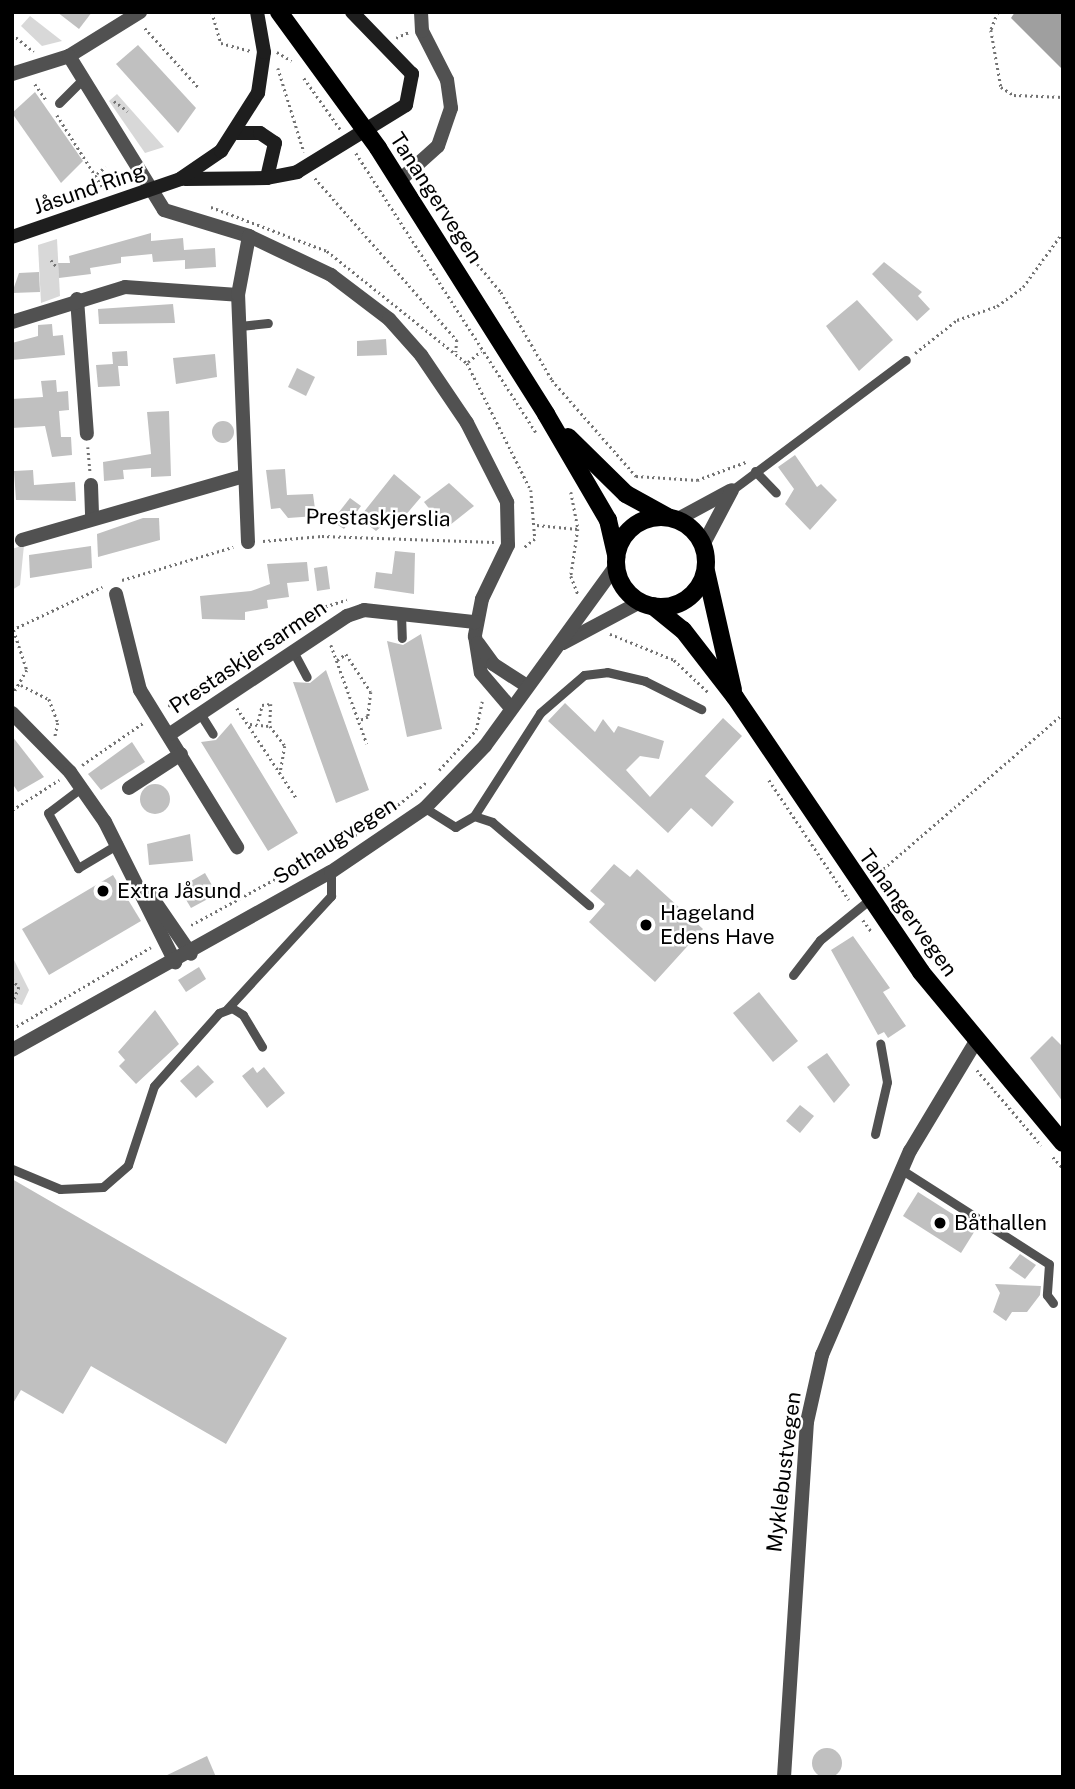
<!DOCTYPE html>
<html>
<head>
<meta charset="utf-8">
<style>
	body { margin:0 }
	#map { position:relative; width:1075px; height:1789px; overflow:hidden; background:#fff; font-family:"Public Sans",sans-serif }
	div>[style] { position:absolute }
	.green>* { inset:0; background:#d8d8d8 }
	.water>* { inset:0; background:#9f9f9f }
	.building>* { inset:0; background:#c0c0c0 }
	.round { border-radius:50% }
	.path>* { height:2.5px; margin-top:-1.25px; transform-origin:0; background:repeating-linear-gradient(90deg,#737373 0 2px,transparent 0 5.5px) }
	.service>* { height:9px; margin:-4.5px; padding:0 4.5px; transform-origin:4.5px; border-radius:4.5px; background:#515151 }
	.minor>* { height:14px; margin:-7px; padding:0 7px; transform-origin:7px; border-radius:7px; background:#515151 }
	.secondary>* { height:14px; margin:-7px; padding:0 7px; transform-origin:7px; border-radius:7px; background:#1e1e1e }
	.primary>* { height:18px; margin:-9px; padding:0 9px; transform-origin:9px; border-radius:9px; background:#000 }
	.primary>.ring { margin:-9px; padding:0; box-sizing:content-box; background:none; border:18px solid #000; border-radius:50% }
	.dots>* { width:19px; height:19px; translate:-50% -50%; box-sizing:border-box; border:4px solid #fff; border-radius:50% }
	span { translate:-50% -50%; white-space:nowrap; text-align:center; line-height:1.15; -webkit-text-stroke:5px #fff; paint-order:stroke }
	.street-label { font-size:21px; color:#000 }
	.poi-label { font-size:21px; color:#000 }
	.left { translate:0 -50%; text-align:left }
	.frame { position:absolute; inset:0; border:14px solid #000; pointer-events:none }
</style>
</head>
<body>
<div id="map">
	<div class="green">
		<div style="clip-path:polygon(30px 16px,62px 41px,42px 46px,21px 26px)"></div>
		<div style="clip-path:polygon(117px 94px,164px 147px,145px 153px,109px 101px)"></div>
		<div style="clip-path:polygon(57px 239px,60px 296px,41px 303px,38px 245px)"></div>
		<div style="clip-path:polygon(24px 545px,20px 585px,12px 590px,12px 549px)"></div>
		<div style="clip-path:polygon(12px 956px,29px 990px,22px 1005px,12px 1002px)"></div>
	</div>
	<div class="water">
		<div style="clip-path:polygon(1015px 12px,1063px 12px,1063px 70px,1011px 18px)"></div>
	</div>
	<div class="building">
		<div style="clip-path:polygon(57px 12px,92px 12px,79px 29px)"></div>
		<div style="clip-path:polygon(138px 45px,196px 108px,178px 133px,116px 64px)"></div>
		<div style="clip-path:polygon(35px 92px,83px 161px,61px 183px,12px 113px)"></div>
		<div style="clip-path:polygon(151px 233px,151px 241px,183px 238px,184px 250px,215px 248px,216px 267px,185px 269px,185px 260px,153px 262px,152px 254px,121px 257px,121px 263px,90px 268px,91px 274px,59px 278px,58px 263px,70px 263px,69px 256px)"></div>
		<div style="clip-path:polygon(884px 262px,922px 292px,918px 296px,930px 309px,917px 321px,872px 274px)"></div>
		<div style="clip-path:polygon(39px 272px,40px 292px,12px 293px,19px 273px)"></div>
		<div style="clip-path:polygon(857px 300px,893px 340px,859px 371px,826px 326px)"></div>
		<div style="clip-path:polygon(173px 304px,175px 323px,99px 324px,98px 309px)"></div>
		<div style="clip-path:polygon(52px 324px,53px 336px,63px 335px,65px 355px,12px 360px,12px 343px,38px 336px,38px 325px)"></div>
		<div style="clip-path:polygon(386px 339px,387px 355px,357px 356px,357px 341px)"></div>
		<div style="clip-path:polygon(127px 351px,128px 366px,118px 366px,120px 386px,98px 387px,96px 365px,113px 364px,112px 352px)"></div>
		<div style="clip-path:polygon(215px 354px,217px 377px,176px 384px,173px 358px)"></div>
		<div style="clip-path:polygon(297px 368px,315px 377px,306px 396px,288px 387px)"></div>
		<div style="clip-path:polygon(56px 380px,57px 392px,68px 391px,69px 410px,59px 411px,61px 437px,71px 437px,72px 455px,52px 457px,45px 426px,12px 428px,12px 399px,43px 397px,41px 381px)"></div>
		<div style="clip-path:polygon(169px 411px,171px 476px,151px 477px,151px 468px,123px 470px,124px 479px,104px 481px,103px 462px,151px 454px,147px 412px)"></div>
		<div class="round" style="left:212px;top:421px;width:22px;height:22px"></div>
		<div style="clip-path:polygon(795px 455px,817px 487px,821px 484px,837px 500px,810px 530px,785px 504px,794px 489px,778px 467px)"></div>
		<div style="clip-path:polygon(285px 469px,287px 495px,313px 494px,316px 516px,288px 518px,280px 508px,271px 509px,266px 470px)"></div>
		<div style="clip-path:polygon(33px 470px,34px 485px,75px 482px,76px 501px,16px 500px,14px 471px)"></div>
		<div style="clip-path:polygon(394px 474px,421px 497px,404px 517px,398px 512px,376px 531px,359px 518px)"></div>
		<div style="clip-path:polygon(449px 483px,474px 506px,445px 529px,424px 502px)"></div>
		<div style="clip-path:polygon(350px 498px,361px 506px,344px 529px,332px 521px)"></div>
		<div style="clip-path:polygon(143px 518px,159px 518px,160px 540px,98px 557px,97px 534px)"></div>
		<div style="clip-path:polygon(91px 546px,92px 568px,30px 578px,29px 555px)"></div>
		<div style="clip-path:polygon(395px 551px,415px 553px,414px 594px,374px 588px,376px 572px,392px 574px)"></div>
		<div style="clip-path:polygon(307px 562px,309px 581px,287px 583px,289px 597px,267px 600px,268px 608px,245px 612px,245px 620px,202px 619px,200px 596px,251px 591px,270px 584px,267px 564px)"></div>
		<div style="clip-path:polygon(327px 566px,330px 589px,317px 591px,314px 568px)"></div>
		<div style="clip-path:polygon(421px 634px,442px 729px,407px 737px,387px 641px,403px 645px)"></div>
		<div style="clip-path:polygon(326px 670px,369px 790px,336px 803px,293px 682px,310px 683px)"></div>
		<div style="clip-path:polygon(565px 703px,595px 732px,603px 719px,614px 733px,618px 726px,664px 741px,659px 759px,640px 756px,626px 770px,650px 797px,723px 718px,742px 736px,705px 776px,734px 802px,712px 827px,691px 808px,668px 833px,548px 721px)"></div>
		<div style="clip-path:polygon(231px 723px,298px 833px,268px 851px,201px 742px,216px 740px)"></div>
		<div style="clip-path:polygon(12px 736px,44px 777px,18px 792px,12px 783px)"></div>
		<div style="clip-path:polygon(132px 742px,145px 762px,101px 790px,88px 774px)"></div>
		<div class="round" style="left:140px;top:784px;width:30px;height:30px"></div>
		<div style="clip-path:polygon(190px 834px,193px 861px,149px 865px,147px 844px)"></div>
		<div style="clip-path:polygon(614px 864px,630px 877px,637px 869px,703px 929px,655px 982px,589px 922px,605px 904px,590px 891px)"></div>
		<div style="clip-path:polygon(205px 873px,217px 894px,191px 908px,179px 888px)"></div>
		<div style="clip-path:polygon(113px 875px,141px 921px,49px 975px,22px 929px)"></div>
		<div style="clip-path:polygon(853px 936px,890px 988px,883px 992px,906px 1026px,888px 1038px,884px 1032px,878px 1035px,831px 950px)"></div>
		<div style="clip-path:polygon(199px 967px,206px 979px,186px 992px,178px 980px)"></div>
		<div style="clip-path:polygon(759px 992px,798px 1041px,773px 1062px,733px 1013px)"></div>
		<div style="clip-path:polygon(155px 1010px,179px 1044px,136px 1084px,119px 1066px,125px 1060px,118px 1052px)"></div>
		<div style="clip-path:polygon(1052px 1036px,1063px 1047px,1063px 1102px,1030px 1058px)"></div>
		<div style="clip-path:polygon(827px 1053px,850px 1085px,834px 1103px,807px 1067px)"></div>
		<div style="clip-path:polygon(198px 1065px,214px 1082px,196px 1098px,180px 1081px)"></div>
		<div style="clip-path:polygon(253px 1067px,257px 1073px,264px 1067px,285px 1093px,267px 1108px,242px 1076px)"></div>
		<div style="clip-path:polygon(800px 1105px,814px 1116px,800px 1133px,786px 1121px)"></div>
		<div style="clip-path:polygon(12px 1179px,287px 1338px,226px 1444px,91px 1366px,63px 1414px,21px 1390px,12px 1405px)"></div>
		<div style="clip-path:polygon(918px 1192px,976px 1229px,961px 1253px,903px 1216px)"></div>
		<div style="clip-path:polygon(1020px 1254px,1036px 1265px,1025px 1279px,1009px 1268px)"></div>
		<div style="clip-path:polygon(995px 1284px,1041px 1286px,1040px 1295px,1027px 1312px,1012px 1312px,1006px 1321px,993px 1312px,1000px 1293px)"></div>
		<div class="round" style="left:812px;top:1748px;width:30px;height:30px"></div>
		<div style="clip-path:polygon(207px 1756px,216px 1777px,163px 1777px)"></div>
	</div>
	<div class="path">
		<div style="left:212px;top:12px;width:32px;rotate:74deg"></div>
		<div style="left:221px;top:43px;width:30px;rotate:15deg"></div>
		<div style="left:998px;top:12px;width:19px;rotate:111deg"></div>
		<div style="left:991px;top:30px;width:58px;rotate:80deg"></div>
		<div style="left:1001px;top:87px;width:15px;rotate:32deg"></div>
		<div style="left:1014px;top:95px;width:49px;rotate:2.3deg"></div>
		<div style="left:145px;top:28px;width:81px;rotate:48deg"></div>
		<div style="left:12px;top:34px;width:28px;rotate:39deg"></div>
		<div style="left:396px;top:38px;width:14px;rotate:-25deg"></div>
		<div style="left:277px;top:52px;width:17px;rotate:31deg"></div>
		<div style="left:278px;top:68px;width:88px;rotate:72.8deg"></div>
		<div style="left:304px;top:78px;width:64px;rotate:54.6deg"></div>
		<div style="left:35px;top:84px;width:21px;rotate:55deg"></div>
		<div style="left:114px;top:101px;width:17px;rotate:36deg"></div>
		<div style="left:57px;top:115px;width:88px;rotate:57.6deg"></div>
		<div style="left:356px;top:153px;width:332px;rotate:57.2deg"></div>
		<div style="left:97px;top:174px;width:11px;rotate:-41deg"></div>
		<div style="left:315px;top:178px;width:215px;rotate:48.8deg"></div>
		<div style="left:457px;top:340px;width:12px;rotate:95deg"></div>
		<div style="left:211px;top:207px;width:124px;rotate:20.8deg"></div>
		<div style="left:327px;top:251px;width:179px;rotate:38.7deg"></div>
		<div style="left:467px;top:363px;width:142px;rotate:63.3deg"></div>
		<div style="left:531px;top:490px;width:49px;rotate:85.3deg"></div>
		<div style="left:535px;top:539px;width:14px;rotate:141deg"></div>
		<div style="left:460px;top:243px;width:64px;rotate:50.1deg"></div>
		<div style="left:501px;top:292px;width:102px;rotate:59.9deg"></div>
		<div style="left:552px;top:380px;width:128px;rotate:48.8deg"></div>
		<div style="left:636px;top:476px;width:61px;rotate:3.8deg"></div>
		<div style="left:697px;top:480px;width:52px;rotate:-20.2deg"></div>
		<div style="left:51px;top:260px;width:8px;rotate:50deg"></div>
		<div style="left:915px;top:353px;width:53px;rotate:-38.2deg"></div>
		<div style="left:957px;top:320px;width:42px;rotate:-19.3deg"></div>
		<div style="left:997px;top:306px;width:32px;rotate:-36deg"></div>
		<div style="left:1023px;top:287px;width:68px;rotate:-54deg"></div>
		<div style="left:468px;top:362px;width:17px;rotate:-40deg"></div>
		<div style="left:88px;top:447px;width:25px;rotate:85deg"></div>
		<div style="left:571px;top:492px;width:38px;rotate:79deg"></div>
		<div style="left:578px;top:529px;width:48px;rotate:98.5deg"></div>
		<div style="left:571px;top:576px;width:19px;rotate:69deg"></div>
		<div style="left:537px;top:525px;width:41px;rotate:5.6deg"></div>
		<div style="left:263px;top:541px;width:59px;rotate:-4.8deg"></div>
		<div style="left:322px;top:536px;width:172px;rotate:2deg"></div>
		<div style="left:122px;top:580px;width:116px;rotate:-16.6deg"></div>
		<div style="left:12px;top:625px;width:47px;rotate:71.6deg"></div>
		<div style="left:27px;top:670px;width:30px;rotate:120deg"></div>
		<div style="left:12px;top:630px;width:100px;rotate:-25.5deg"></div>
		<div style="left:610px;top:634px;width:69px;rotate:22.1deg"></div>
		<div style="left:674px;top:660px;width:47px;rotate:43.3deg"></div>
		<div style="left:331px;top:645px;width:105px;rotate:70deg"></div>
		<div style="left:337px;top:660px;width:11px;rotate:-34deg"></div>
		<div style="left:346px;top:654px;width:45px;rotate:56.7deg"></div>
		<div style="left:371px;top:692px;width:25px;rotate:97deg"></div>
		<div style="left:368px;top:717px;width:10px;rotate:156deg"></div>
		<div style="left:21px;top:685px;width:31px;rotate:27deg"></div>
		<div style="left:49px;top:699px;width:26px;rotate:69deg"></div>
		<div style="left:58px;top:723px;width:14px;rotate:102deg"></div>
		<div style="left:168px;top:706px;width:181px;rotate:-32.8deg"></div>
		<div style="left:320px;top:608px;width:28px;rotate:-17deg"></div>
		<div style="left:237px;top:708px;width:109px;rotate:56.6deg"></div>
		<div style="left:258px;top:721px;width:16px;rotate:-76deg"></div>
		<div style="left:262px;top:705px;width:9px;rotate:-6deg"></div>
		<div style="left:271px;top:704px;width:22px;rotate:93deg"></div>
		<div style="left:250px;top:724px;width:20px;rotate:6deg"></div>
		<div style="left:270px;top:726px;width:25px;rotate:53deg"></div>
		<div style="left:285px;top:746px;width:27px;rotate:100deg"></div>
		<div style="left:82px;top:765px;width:74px;rotate:-34.5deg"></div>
		<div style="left:439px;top:770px;width:54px;rotate:-47.2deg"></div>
		<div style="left:476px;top:730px;width:29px;rotate:-78deg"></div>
		<div style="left:769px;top:780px;width:144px;rotate:56.3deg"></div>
		<div style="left:12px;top:810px;width:56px;rotate:-32.6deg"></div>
		<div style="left:385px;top:815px;width:53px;rotate:-38.2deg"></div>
		<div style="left:875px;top:876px;width:248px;rotate:-40.8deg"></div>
		<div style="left:863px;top:920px;width:14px;rotate:54deg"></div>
		<div style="left:191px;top:925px;width:189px;rotate:-28.7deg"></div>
		<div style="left:12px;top:979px;width:11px;rotate:49deg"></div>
		<div style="left:19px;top:987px;width:19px;rotate:111deg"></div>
		<div style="left:12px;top:1029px;width:161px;rotate:-30.5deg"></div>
		<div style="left:977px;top:1070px;width:99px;rotate:49.5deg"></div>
		<div style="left:1053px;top:1157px;width:15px;rotate:48deg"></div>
	</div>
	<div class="service">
		<div style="left:59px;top:103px;width:34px;rotate:-45deg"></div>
		<div style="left:240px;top:326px;width:28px;rotate:-6deg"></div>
		<div style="left:755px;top:471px;width:30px;rotate:46deg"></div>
		<div style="left:732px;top:490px;width:217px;rotate:-36.8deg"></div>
		<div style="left:401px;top:614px;width:24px;rotate:88deg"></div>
		<div style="left:294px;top:653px;width:27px;rotate:62deg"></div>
		<div style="left:201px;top:715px;width:22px;rotate:58deg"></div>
		<div style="left:81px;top:788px;width:41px;rotate:142.9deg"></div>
		<div style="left:48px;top:813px;width:63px;rotate:61.4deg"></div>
		<div style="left:78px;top:868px;width:47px;rotate:-31deg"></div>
		<div style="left:425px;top:808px;width:36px;rotate:32deg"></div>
		<div style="left:455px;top:827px;width:22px;rotate:-30deg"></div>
		<div style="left:474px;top:816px;width:19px;rotate:18deg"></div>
		<div style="left:492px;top:822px;width:128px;rotate:40.6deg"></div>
		<div style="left:474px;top:816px;width:122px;rotate:-57.3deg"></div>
		<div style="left:540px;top:713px;width:58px;rotate:-40.8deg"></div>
		<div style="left:584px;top:675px;width:23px;rotate:-7deg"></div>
		<div style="left:607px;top:672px;width:39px;rotate:13deg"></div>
		<div style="left:645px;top:681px;width:63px;rotate:26.6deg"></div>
		<div style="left:793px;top:975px;width:44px;rotate:-52.4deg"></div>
		<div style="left:820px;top:940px;width:63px;rotate:-39.2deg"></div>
		<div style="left:227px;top:1009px;width:154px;rotate:-47.4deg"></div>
		<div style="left:331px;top:896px;width:24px;rotate:-90deg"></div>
		<div style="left:875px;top:1134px;width:53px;rotate:-77deg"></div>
		<div style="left:887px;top:1082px;width:39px;rotate:-100deg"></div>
		<div style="left:12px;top:1169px;width:52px;rotate:22.6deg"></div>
		<div style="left:60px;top:1189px;width:43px;rotate:-2.7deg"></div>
		<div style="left:103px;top:1187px;width:33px;rotate:-41deg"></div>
		<div style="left:128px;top:1165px;width:83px;rotate:-71.8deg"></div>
		<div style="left:154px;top:1086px;width:98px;rotate:-48.3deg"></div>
		<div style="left:219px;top:1013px;width:14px;rotate:-21deg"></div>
		<div style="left:232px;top:1008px;width:13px;rotate:32deg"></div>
		<div style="left:243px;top:1015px;width:37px;rotate:59deg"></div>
		<div style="left:902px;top:1170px;width:174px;rotate:32.6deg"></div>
		<div style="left:1049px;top:1264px;width:31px;rotate:94deg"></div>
		<div style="left:1047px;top:1295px;width:10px;rotate:53deg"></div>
	</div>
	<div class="minor">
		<div style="left:69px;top:56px;width:84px;rotate:-31.8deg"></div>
		<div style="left:12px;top:74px;width:60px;rotate:-17.5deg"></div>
		<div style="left:69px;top:56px;width:181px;rotate:58.3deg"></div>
		<div style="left:164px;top:210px;width:89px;rotate:17deg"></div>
		<div style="left:249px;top:236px;width:91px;rotate:25.4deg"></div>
		<div style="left:331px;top:275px;width:73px;rotate:37.2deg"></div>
		<div style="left:389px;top:319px;width:48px;rotate:48.4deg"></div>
		<div style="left:421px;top:355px;width:82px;rotate:55.9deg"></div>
		<div style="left:467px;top:423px;width:89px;rotate:63.1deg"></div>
		<div style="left:507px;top:502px;width:43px;rotate:88.7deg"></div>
		<div style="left:508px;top:545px;width:60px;rotate:115.7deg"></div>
		<div style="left:482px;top:599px;width:38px;rotate:101deg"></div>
		<div style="left:475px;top:636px;width:37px;rotate:81deg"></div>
		<div style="left:481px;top:673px;width:45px;rotate:49.5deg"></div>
		<div style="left:399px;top:181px;width:52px;rotate:-41.9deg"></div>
		<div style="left:438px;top:146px;width:40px;rotate:-71.1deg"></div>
		<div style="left:451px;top:108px;width:28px;rotate:-98deg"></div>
		<div style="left:447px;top:80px;width:55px;rotate:-117deg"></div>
		<div style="left:422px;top:31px;width:19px;rotate:-93deg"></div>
		<div style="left:77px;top:299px;width:135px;rotate:85.8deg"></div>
		<div style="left:12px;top:322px;width:118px;rotate:-17.2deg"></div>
		<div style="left:125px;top:287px;width:113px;rotate:4deg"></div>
		<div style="left:91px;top:485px;width:34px;rotate:88deg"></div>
		<div style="left:678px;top:519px;width:59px;rotate:-28.3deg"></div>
		<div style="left:22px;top:540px;width:231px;rotate:-16.1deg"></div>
		<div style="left:248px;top:542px;width:247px;rotate:-92.3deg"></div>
		<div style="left:238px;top:295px;width:60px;rotate:-79.4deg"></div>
		<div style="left:703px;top:545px;width:62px;rotate:-62.2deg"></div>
		<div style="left:116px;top:594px;width:99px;rotate:76deg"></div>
		<div style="left:140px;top:690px;width:185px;rotate:58.3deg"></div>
		<div style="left:478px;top:643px;width:26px;rotate:54deg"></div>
		<div style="left:493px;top:664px;width:38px;rotate:33deg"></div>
		<div style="left:563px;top:643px;width:87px;rotate:-28deg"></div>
		<div style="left:12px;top:713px;width:83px;rotate:45.5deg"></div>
		<div style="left:70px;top:772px;width:61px;rotate:55deg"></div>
		<div style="left:105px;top:822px;width:157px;rotate:63.4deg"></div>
		<div style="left:170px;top:734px;width:213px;rotate:-33.7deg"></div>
		<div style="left:347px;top:616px;width:18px;rotate:-19deg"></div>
		<div style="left:364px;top:610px;width:112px;rotate:6.2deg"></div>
		<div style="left:129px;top:788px;width:62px;rotate:-33.2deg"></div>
		<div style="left:151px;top:896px;width:70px;rotate:55.4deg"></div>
		<div style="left:12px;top:1050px;width:365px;rotate:-29.2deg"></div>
		<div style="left:331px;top:872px;width:114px;rotate:-34.2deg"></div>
		<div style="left:425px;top:808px;width:86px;rotate:-45.9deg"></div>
		<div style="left:485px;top:746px;width:223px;rotate:-54deg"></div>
		<div style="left:784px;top:1777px;width:356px;rotate:-86.3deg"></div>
		<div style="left:807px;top:1422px;width:69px;rotate:-77.4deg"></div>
		<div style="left:822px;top:1355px;width:222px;rotate:-66.7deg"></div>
		<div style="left:910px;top:1151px;width:128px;rotate:-59deg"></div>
	</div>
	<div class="secondary">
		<div style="left:237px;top:133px;width:23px"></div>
		<div style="left:260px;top:133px;width:18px;rotate:34deg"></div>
		<div style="left:275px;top:143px;width:36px;rotate:103deg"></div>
		<div style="left:185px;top:179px;width:82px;rotate:-0.7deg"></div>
		<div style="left:267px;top:178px;width:31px;rotate:-11deg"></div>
		<div style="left:297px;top:172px;width:128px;rotate:-31.6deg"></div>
		<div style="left:406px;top:105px;width:32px;rotate:-79deg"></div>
		<div style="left:412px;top:74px;width:86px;rotate:-134.1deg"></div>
		<div style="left:12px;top:237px;width:178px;rotate:-19deg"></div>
		<div style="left:180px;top:179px;width:50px;rotate:-34.3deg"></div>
		<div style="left:221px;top:151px;width:69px;rotate:-57.5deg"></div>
		<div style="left:258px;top:93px;width:41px;rotate:-81.7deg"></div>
		<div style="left:264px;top:52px;width:41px;rotate:-99.9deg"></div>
	</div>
	<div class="primary">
		<div style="left:279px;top:12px;width:168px;rotate:53.9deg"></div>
		<div style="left:378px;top:148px;width:315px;rotate:57.7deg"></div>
		<div style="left:546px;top:414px;width:123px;rotate:59.7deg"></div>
		<div style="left:608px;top:520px;width:37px;rotate:77deg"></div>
		<div style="left:568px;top:437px;width:81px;rotate:44.5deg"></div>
		<div style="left:626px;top:494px;width:48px;rotate:28.7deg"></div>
		<div class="ring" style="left:616px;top:517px;width:72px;height:72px"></div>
		<div style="left:706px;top:571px;width:122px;rotate:77.2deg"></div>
		<div style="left:653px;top:606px;width:38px;rotate:39deg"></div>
		<div style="left:683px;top:630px;width:85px;rotate:52.2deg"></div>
		<div style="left:735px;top:697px;width:332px;rotate:55.9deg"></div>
		<div style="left:921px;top:972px;width:222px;rotate:50.3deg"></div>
	</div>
	<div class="dots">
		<div style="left:103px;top:891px;background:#000"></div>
		<div style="left:646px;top:925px;background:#000"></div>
		<div style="left:940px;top:1223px;background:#000"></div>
	</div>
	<div class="street-label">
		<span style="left:89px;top:189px;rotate:-19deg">Jåsund Ring</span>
		<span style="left:436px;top:198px;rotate:57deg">Tanangervegen</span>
		<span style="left:378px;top:518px;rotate:1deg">Prestaskjerslia</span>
		<span style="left:248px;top:657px;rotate:-34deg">Prestaskjersarmen</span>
		<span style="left:335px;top:841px;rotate:-33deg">Sothaugvegen</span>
		<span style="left:908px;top:913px;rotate:54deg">Tanangervegen</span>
		<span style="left:784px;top:1472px;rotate:-83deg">Myklebustvegen</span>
	</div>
	<div class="poi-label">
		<span class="left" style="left:117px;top:891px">Extra Jåsund</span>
		<span class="left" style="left:660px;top:925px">Hageland<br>Edens Have</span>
		<span class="left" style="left:954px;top:1223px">Båthallen</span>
	</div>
	<div class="frame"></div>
</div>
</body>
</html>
